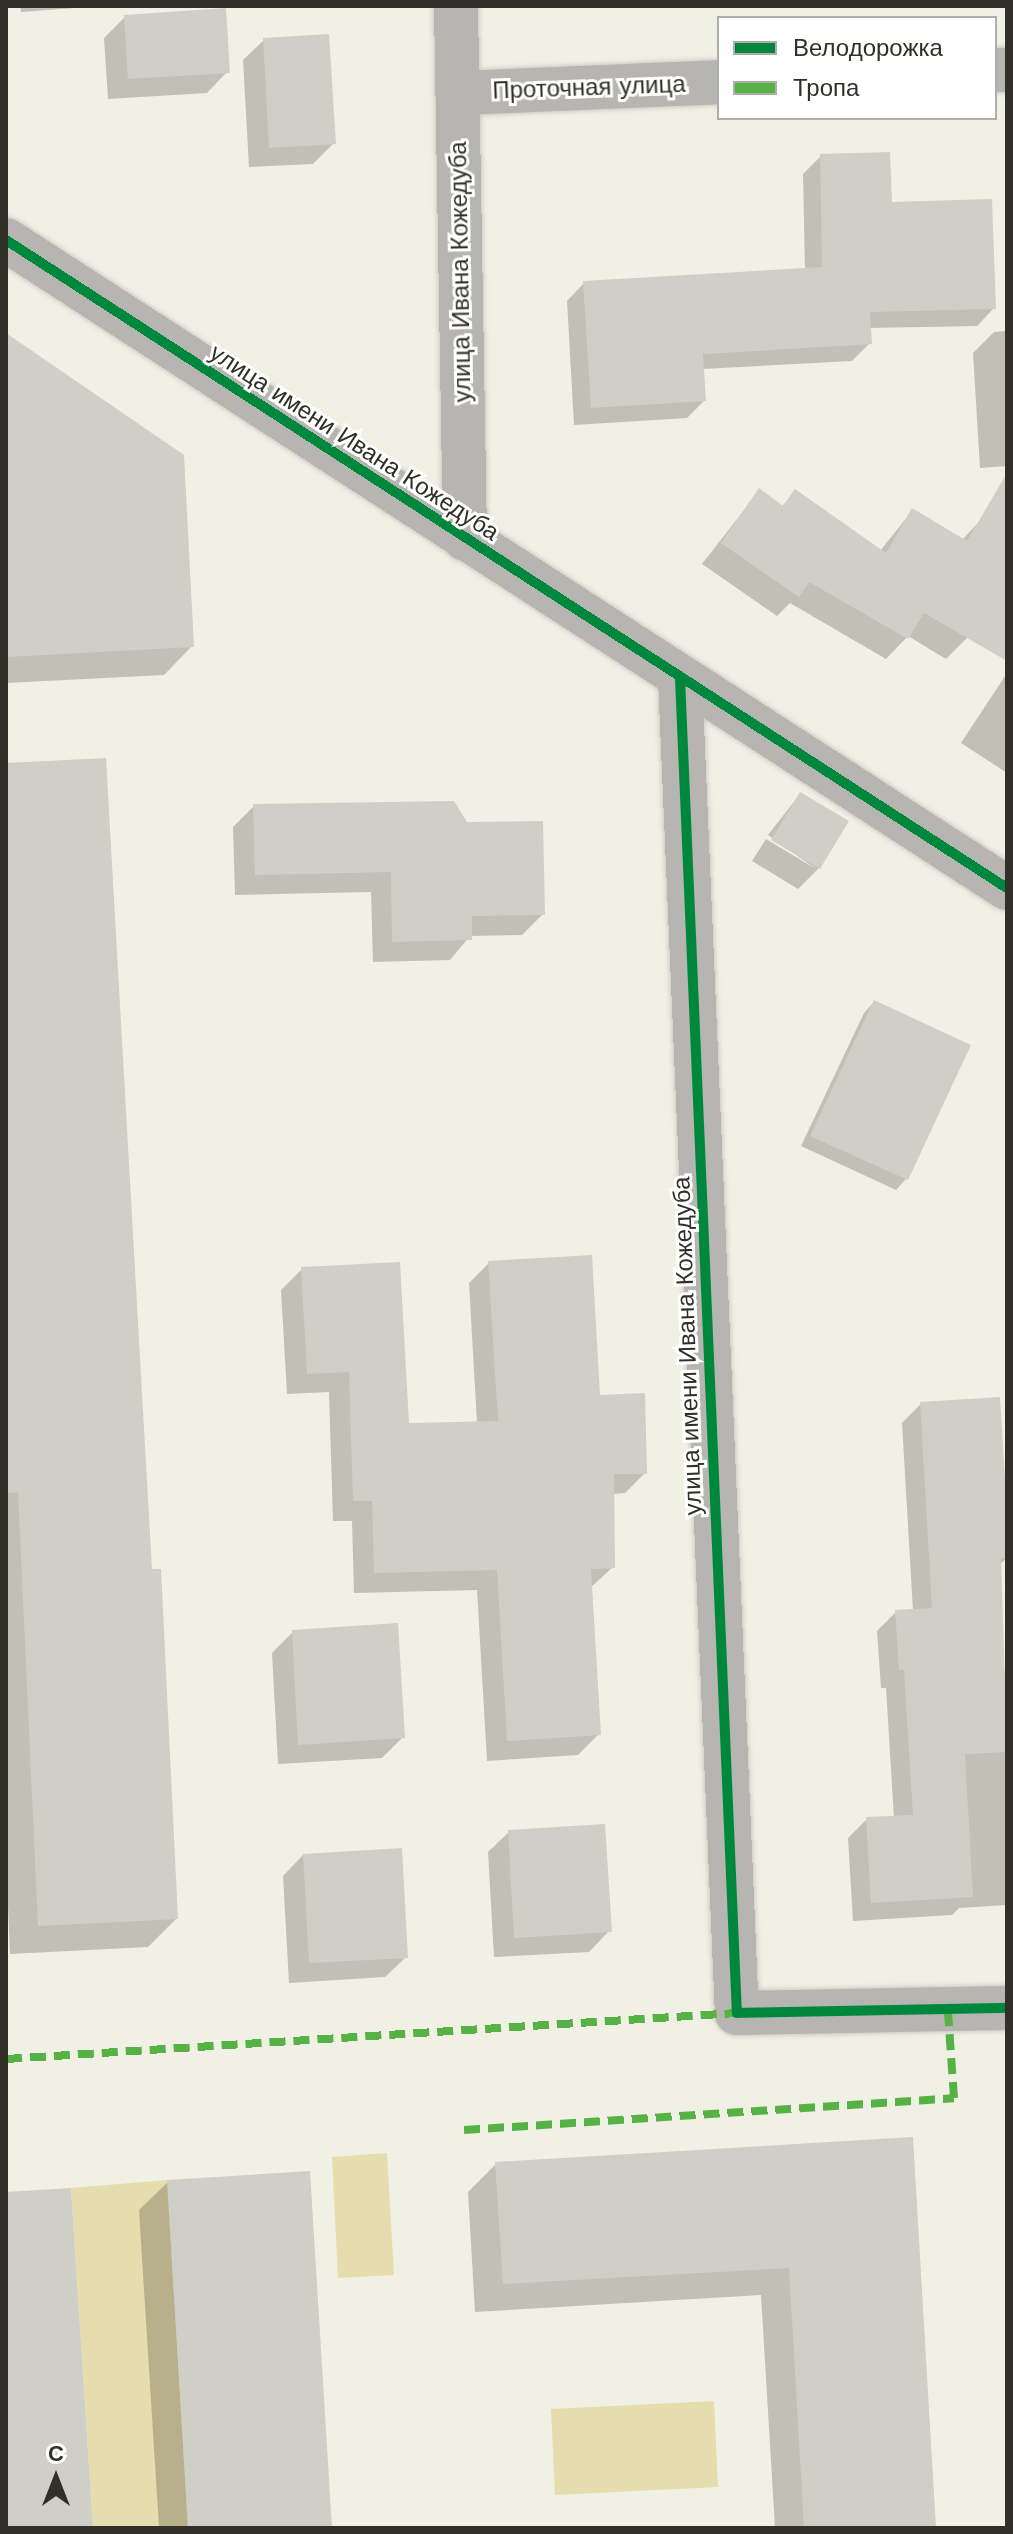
<!DOCTYPE html>
<html>
<head>
<meta charset="utf-8">
<style>
	body { margin:0 }
	#map { position:relative; width:1013px; height:2534px; overflow:hidden; background:#f1f0e5; font-family:"Work Sans",sans-serif }
	div>[style] { position:absolute }
	.green>* { inset:0; background:#e6ddae }
	.shadow>* { inset:0; background:#0003 }
	.building>* { inset:0; background:#d0cfc7 }
	.roads { filter:drop-shadow(0 0 2px #cdccc4) drop-shadow(0 0 2px #cdccc4) }
	.minor>* { height:44px; margin:-22px; padding:0 22px; transform-origin:22px; border-radius:22px; background:#b6b5b1 }
	.quiet>* { height:8px; margin-top:-4px; transform-origin:0; background:repeating-linear-gradient(90deg,#56b245 0 16px,transparent 0 24px) }
	.cycleway>* { height:10px; margin:-5px; padding:0 5px; transform-origin:5px; border-radius:5px; background:#00873e }
	span { translate:-50% -50%; white-space:nowrap; text-align:center; line-height:1.15; -webkit-text-stroke:6px #fff; paint-order:stroke }
	.street-label { font-size:24px; color:#302f28 }
	.frame { position:absolute; inset:0; border:8px solid #302f28; pointer-events:none }
	.legend { position:absolute; left:717px; top:16px; width:280px; height:104px; box-sizing:border-box; background:#fff; border:2px solid #acaca9; margin:0; padding:10px 14px; list-style:none; font-size:24px; color:#302f28 }
	.legend li { display:flex; align-items:center; gap:16px; height:40px }
	.legend b { width:40px; border:2px solid #acaca9 }
	.north { position:absolute; left:16px; top:2438px; width:80px; height:80px; -webkit-text-stroke:6px #fff; paint-order:stroke; rotate:0deg; font-size:22px; font-weight:700; line-height:32px; text-align:center; color:#302f28 }
	.north::after { content:''; display:block; margin:auto; width:28px; height:36px; background:#302f28; clip-path:polygon(50% 0,100% 100%,50% 72%,0 100%) }
</style>
</head>
<body>
<div id="map">
	<div class="green">
		<div style="clip-path:polygon(387px 2153px,394px 2275px,338px 2278px,332px 2157px)"></div>
		<div style="clip-path:polygon(167px 2180px,188px 2528px,93px 2528px,71px 2188px)"></div>
		<div style="clip-path:polygon(714px 2401px,718px 2487px,555px 2495px,551px 2409px)"></div>
	</div>
	<div class="shadow">
		<div style="clip-path:polygon(20px 6px,102px 6px,21px 12px)"></div>
		<div style="clip-path:polygon(125px 17px,227px 72px,207px 93px,108px 99px,104px 38px)"></div>
		<div style="clip-path:polygon(264px 40px,334px 143px,313px 164px,249px 167px,243px 60px)"></div>
		<div style="clip-path:polygon(821px 156px,890px 204px,994px 308px,977px 326px,869px 328px,870px 343px,852px 361px,702px 369px,704px 401px,687px 418px,574px 425px,567px 301px,584px 283px,805px 270px,803px 174px)"></div>
		<div style="clip-path:polygon(1007px 331px,1007px 466px,980px 468px,973px 353px,994px 332px)"></div>
		<div style="clip-path:polygon(6px 335px,192px 646px,164px 675px,6px 683px)"></div>
		<div style="clip-path:polygon(759px 491px,781px 507px,796px 492px,880px 551px,912px 511px,962px 540px,980px 521px,1007px 536px,1007px 569px,967px 638px,946px 659px,908px 636px,886px 659px,790px 603px,777px 616px,702px 564px)"></div>
		<div style="clip-path:polygon(1007px 673px,1007px 773px,961px 743px)"></div>
		<div style="clip-path:polygon(6px 765px,150px 1572px,176px 1919px,148px 1947px,10px 1954px,6px 1859px)"></div>
		<div style="clip-path:polygon(800px 794px,819px 868px,798px 889px,752px 861px,766px 839px,816px 869px,768px 835px)"></div>
		<div style="clip-path:polygon(254px 806px,466px 824px,543px 914px,522px 935px,470px 936px,450px 960px,373px 962px,371px 892px,235px 895px,233px 827px)"></div>
		<div style="clip-path:polygon(874px 1002px,969px 1046px,906px 1179px,896px 1190px,801px 1146px,864px 1013px)"></div>
		<div style="clip-path:polygon(489px 1263px,598px 1397px,645px 1473px,625px 1493px,612px 1494px,613px 1567px,590px 1588px,599px 1734px,578px 1755px,487px 1761px,477px 1590px,354px 1593px,352px 1521px,333px 1521px,329px 1392px,287px 1394px,281px 1290px,302px 1269px,407px 1425px,477px 1423px,469px 1283px)"></div>
		<div style="clip-path:polygon(921px 1404px,1007px 1544px,1007px 1558px,999px 1565px,1007px 1725px,1007px 1905px,959px 1908px,952px 1915px,853px 1921px,848px 1838px,867px 1819px,894px 1818px,886px 1688px,881px 1688px,877px 1631px,896px 1612px,913px 1611px,902px 1423px)"></div>
		<div style="clip-path:polygon(293px 1632px,403px 1737px,382px 1758px,278px 1764px,272px 1653px)"></div>
		<div style="clip-path:polygon(509px 1832px,609px 1931px,589px 1952px,494px 1957px,488px 1852px)"></div>
		<div style="clip-path:polygon(303px 1855px,406px 1957px,385px 1977px,289px 1983px,283px 1876px)"></div>
		<div style="clip-path:polygon(911px 2139px,934px 2528px,775px 2528px,761px 2295px,475px 2312px,468px 2192px,496px 2164px)"></div>
		<div style="clip-path:polygon(168px 2182px,330px 2528px,159px 2528px,139px 2210px)"></div>
	</div>
	<div class="building">
		<div style="clip-path:polygon(226px 8px,230px 73px,128px 79px,124px 15px)"></div>
		<div style="clip-path:polygon(329px 34px,336px 144px,269px 148px,263px 38px)"></div>
		<div style="clip-path:polygon(890px 152px,892px 202px,992px 199px,996px 309px,870px 312px,872px 344px,703px 354px,706px 401px,591px 408px,583px 281px,822px 267px,820px 154px)"></div>
		<div style="clip-path:polygon(6px 333px,184px 455px,194px 647px,6px 657px)"></div>
		<div style="clip-path:polygon(1007px 473px,1007px 661px,924px 613px,908px 639px,809px 582px,799px 597px,721px 543px,759px 488px,783px 506px,795px 489px,886px 553px,912px 508px,967px 541px)"></div>
		<div style="clip-path:polygon(106px 758px,152px 1569px,161px 1569px,178px 1919px,38px 1926px,18px 1492px,6px 1493px,6px 763px)"></div>
		<div style="clip-path:polygon(800px 792px,849px 821px,820px 869px,771px 840px)"></div>
		<div style="clip-path:polygon(454px 801px,467px 822px,543px 821px,545px 915px,472px 916px,472px 940px,392px 942px,391px 872px,255px 875px,253px 804px)"></div>
		<div style="clip-path:polygon(874px 1000px,971px 1045px,908px 1180px,810px 1136px)"></div>
		<div style="clip-path:polygon(592px 1255px,600px 1395px,645px 1393px,647px 1474px,614px 1474px,615px 1568px,591px 1569px,601px 1735px,507px 1741px,497px 1570px,374px 1573px,372px 1501px,353px 1501px,349px 1372px,307px 1374px,301px 1267px,400px 1262px,409px 1423px,498px 1421px,488px 1261px)"></div>
		<div style="clip-path:polygon(1000px 1397px,1007px 1510px,1007px 1558px,1001px 1558px,1007px 1752px,965px 1754px,973px 1897px,871px 1903px,866px 1817px,913px 1815px,904px 1670px,899px 1670px,895px 1610px,932px 1608px,920px 1402px)"></div>
		<div style="clip-path:polygon(398px 1623px,405px 1738px,298px 1745px,292px 1630px)"></div>
		<div style="clip-path:polygon(605px 1824px,612px 1932px,514px 1938px,508px 1830px)"></div>
		<div style="clip-path:polygon(402px 1848px,408px 1958px,309px 1963px,303px 1854px)"></div>
		<div style="clip-path:polygon(913px 2137px,936px 2528px,804px 2528px,789px 2268px,503px 2284px,495px 2162px)"></div>
		<div style="clip-path:polygon(310px 2171px,332px 2528px,188px 2528px,167px 2180px)"></div>
		<div style="clip-path:polygon(71px 2188px,93px 2528px,6px 2528px,6px 2192px)"></div>
	</div>
	<div class="roads">
		<div class="minor">
			<div style="left:456px;top:6px;width:533px;rotate:89.03deg"></div>
			<div style="left:995px;top:70px;width:12px"></div>
			<div style="left:459px;top:93px;width:260px;rotate:-2.4deg"></div>
			<div style="left:6px;top:240px;width:1192px;rotate:32.92deg"></div>
			<div style="left:680px;top:678px;width:1336px;rotate:87.56deg"></div>
			<div style="left:737px;top:2013px;width:270px;rotate:-1.1deg"></div>
		</div>
	</div>
	<div class="quiet">
		<div style="left:6px;top:2059px;width:732px;rotate:-3.6deg"></div>
		<div style="left:464px;top:2130px;width:491px;rotate:-3.7deg"></div>
		<div style="left:954px;top:2098px;width:86px;rotate:-94deg"></div>
	</div>
	<div class="cycleway">
		<div style="left:6px;top:240px;width:1192px;rotate:32.92deg"></div>
		<div style="left:680px;top:678px;width:1336px;rotate:87.56deg"></div>
		<div style="left:737px;top:2013px;width:270px;rotate:-1.1deg"></div>
	</div>
	<div class="street-label">
		<span style="left:589px;top:88px;rotate:-2deg">Проточная улица</span>
		<span style="left:461px;top:272px;rotate:-91deg">улица Ивана Кожедуба</span>
		<span style="left:354px;top:443px;rotate:33deg">улица имени Ивана Кожедуба</span>
		<span style="left:688px;top:1346px;rotate:-92deg">улица имени Ивана Кожедуба</span>
	</div>
	<div class="frame"></div>
	<ul class="legend">
	<li><b style="height:10px;background:#00873e"></b>Велодорожка</li>
	<li><b style="height:10px;background:#56b245"></b>Тропа</li>
	</ul>
	<div class="north">С</div>
</div>
</body>
</html>
